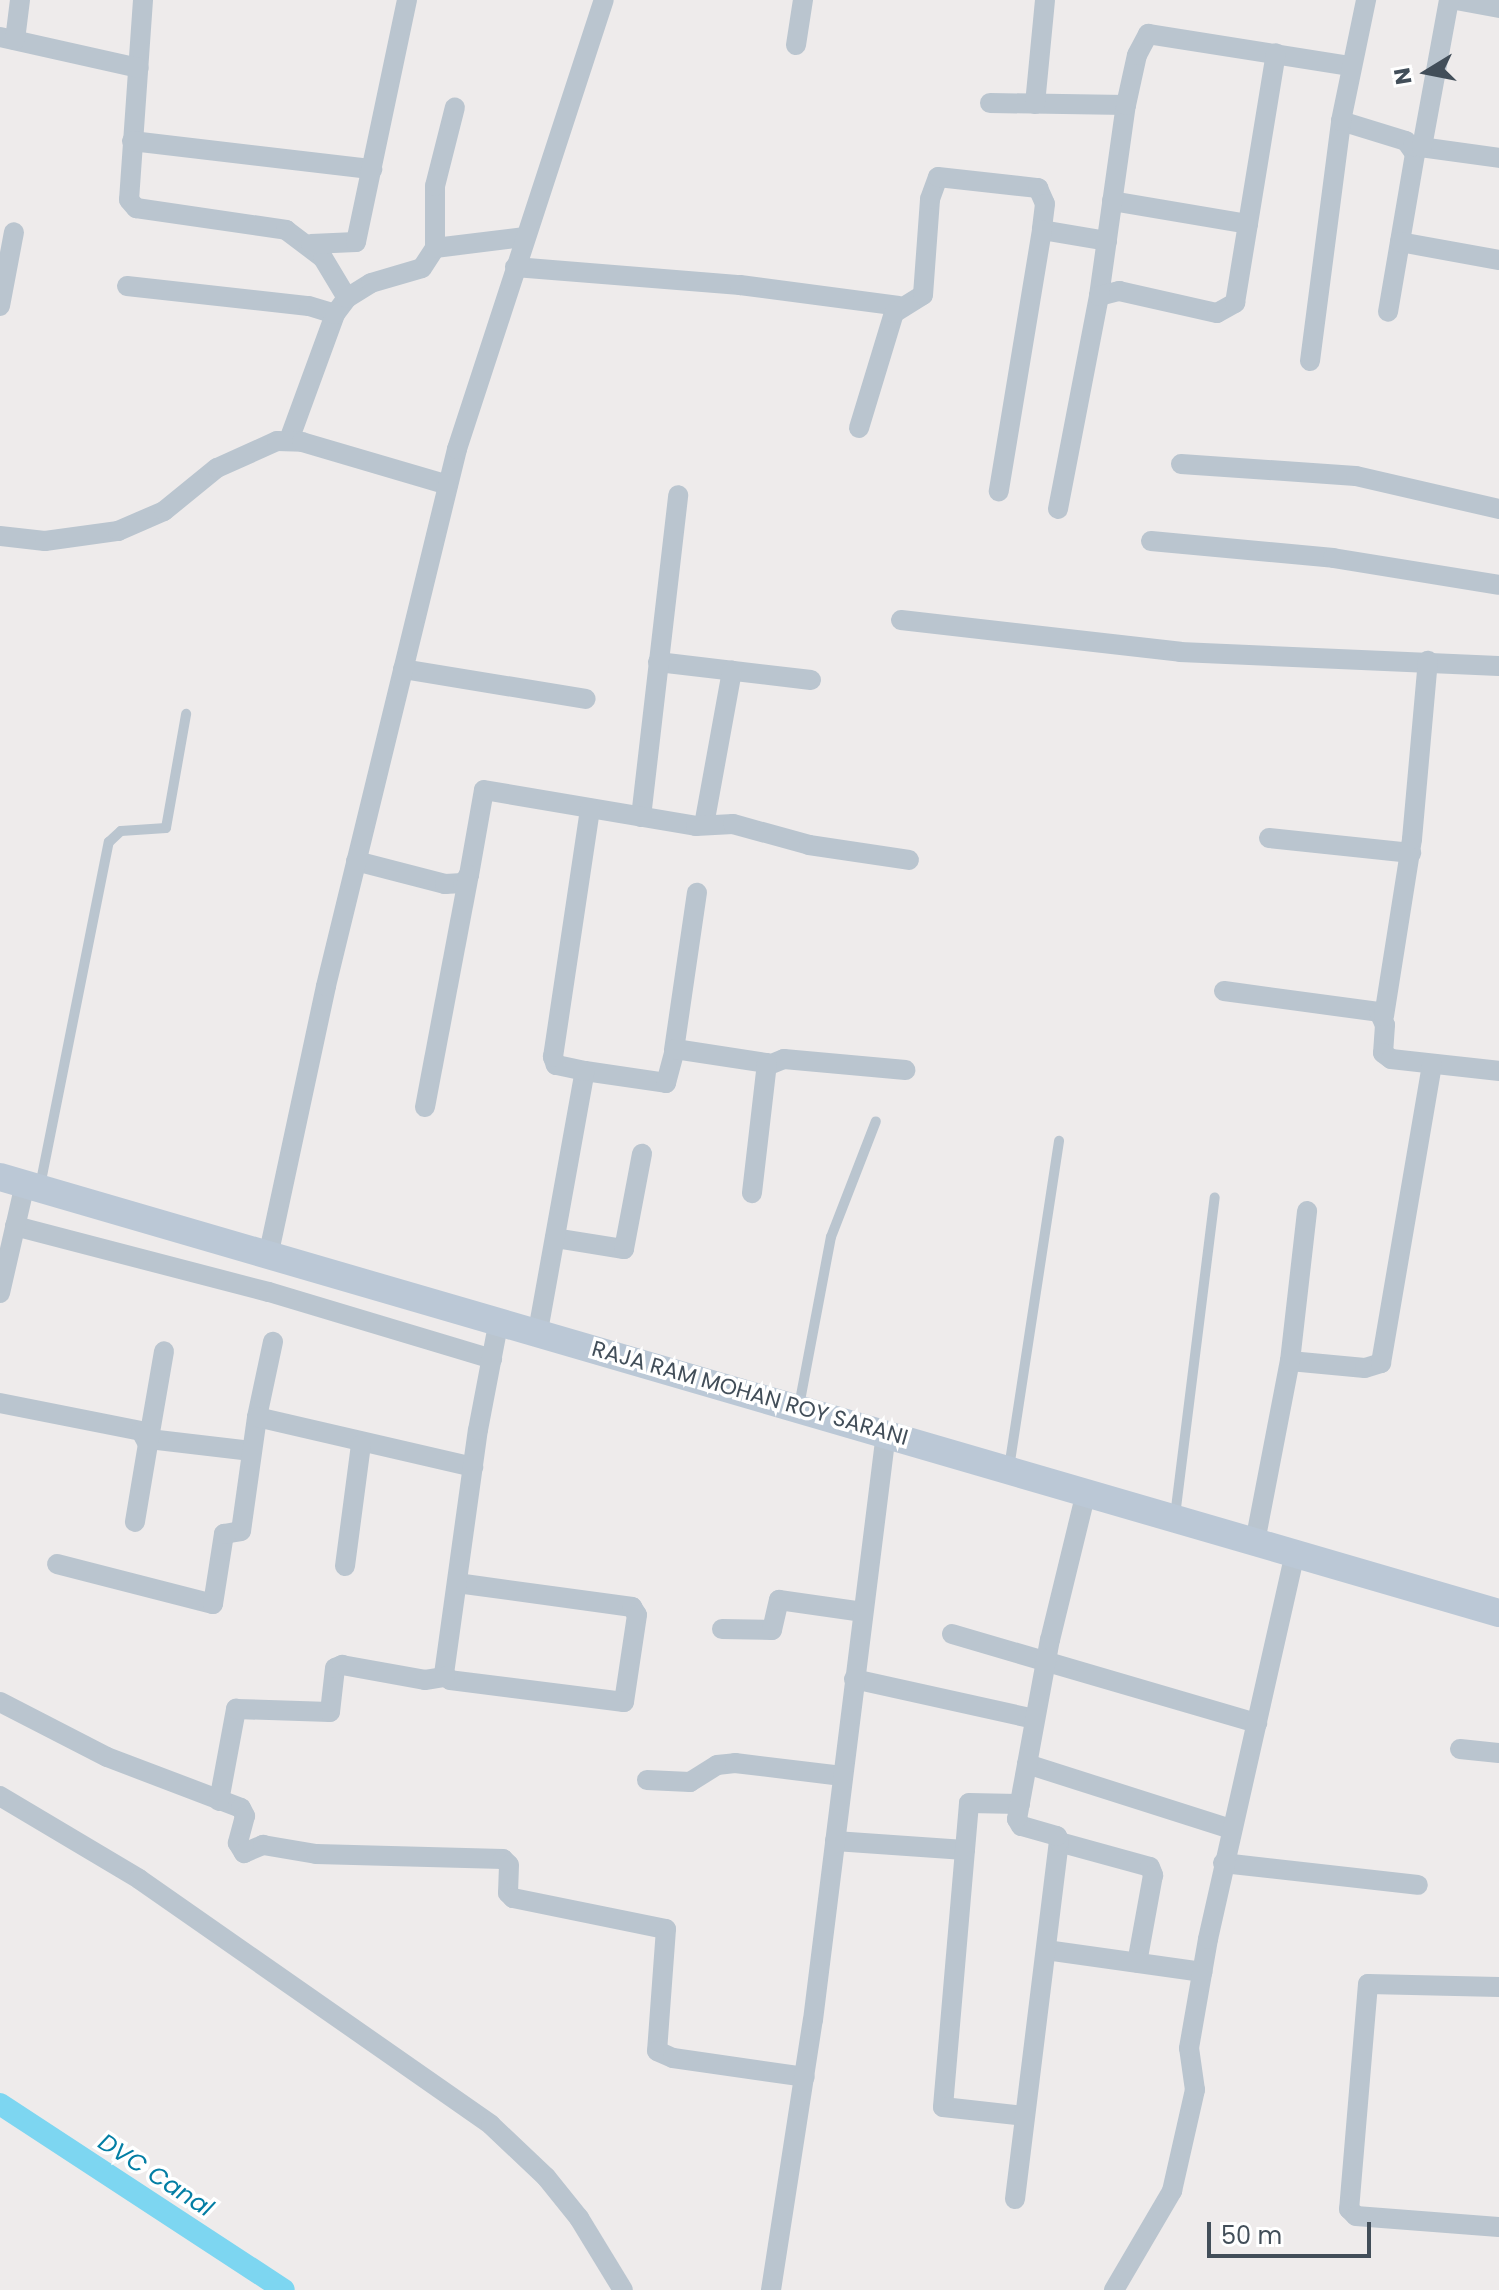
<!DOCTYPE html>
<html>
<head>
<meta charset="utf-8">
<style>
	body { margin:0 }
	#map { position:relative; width:1499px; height:2290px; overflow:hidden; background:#eeebeb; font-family:Poppins,sans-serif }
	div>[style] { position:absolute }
	.canal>* { height:22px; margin:-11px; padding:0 11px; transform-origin:11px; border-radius:11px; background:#7dd6f1 }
	.lane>* { height:10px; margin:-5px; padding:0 5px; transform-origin:5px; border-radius:5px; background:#bac5cf }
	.street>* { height:20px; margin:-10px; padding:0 10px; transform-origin:10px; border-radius:10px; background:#bac5cf }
	.secondary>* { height:28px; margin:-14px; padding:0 14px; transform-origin:14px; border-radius:14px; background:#bbc8d6 }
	span { translate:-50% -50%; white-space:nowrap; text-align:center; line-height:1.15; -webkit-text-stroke:7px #fff; paint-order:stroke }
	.street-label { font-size:22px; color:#424e59 }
	.water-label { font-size:24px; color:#037ea4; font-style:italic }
	.north { position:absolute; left:1387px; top:32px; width:80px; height:80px; -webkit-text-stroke:6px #fff; paint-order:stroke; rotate:260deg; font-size:22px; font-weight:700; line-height:32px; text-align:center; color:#424e59 }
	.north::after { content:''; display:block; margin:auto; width:28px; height:36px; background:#424e59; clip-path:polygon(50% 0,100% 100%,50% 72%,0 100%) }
	.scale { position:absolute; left:1207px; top:2222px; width:164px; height:36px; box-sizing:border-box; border:4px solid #424e59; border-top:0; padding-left:10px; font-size:24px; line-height:28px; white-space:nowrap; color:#424e59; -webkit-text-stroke:6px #fff; paint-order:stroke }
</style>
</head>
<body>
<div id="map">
	<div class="canal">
		<div style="left:0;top:2104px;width:339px;rotate:33.2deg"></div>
	</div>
	<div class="lane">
		<div style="left:40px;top:1186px;width:351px;rotate:-78.7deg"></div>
		<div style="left:109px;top:842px;width:16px;rotate:-43deg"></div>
		<div style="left:121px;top:831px;width:45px;rotate:-3.8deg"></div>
		<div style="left:166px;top:828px;width:116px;rotate:-80deg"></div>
		<div style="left:799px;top:1406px;width:172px;rotate:-79.3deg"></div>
		<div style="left:831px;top:1237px;width:124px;rotate:-68.8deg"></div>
		<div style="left:1009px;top:1468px;width:331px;rotate:-81.3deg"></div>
		<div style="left:1175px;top:1516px;width:321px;rotate:-82.9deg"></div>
	</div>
	<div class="street">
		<div style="left:143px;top:0;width:200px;rotate:94deg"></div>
		<div style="left:129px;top:200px;width:11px;rotate:49deg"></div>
		<div style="left:136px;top:208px;width:152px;rotate:8.3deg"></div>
		<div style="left:286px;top:230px;width:46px;rotate:37.1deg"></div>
		<div style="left:323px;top:258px;width:47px;rotate:59deg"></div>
		<div style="left:1456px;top:0;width:44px;rotate:10.5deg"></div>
		<div style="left:0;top:37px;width:142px;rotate:12.6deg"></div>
		<div style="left:15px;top:40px;width:40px;rotate:-82.9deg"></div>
		<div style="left:796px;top:45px;width:46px;rotate:-81.2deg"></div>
		<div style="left:990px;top:103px;width:136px;rotate:0.8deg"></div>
		<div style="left:1035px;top:104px;width:104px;rotate:-84.5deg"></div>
		<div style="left:1341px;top:121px;width:68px;rotate:17.1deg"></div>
		<div style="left:1406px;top:141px;width:16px;rotate:55deg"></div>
		<div style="left:1415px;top:154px;width:160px;rotate:99.7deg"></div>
		<div style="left:132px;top:141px;width:242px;rotate:6.7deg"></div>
		<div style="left:1413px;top:146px;width:87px;rotate:7.9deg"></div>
		<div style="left:1422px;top:147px;width:149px;rotate:-79.6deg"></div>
		<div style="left:1112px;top:201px;width:138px;rotate:9.6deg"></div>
		<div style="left:1042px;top:230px;width:66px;rotate:9.6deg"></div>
		<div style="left:1400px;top:242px;width:101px;rotate:10.3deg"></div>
		<div style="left:311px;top:244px;width:45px;rotate:-2.5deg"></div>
		<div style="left:356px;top:242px;width:247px;rotate:-78.1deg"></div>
		<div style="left:435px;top:248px;width:91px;rotate:-7deg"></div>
		<div style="left:515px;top:267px;width:226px;rotate:4.6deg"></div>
		<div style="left:740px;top:285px;width:160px;rotate:7.5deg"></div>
		<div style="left:127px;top:286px;width:183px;rotate:6.3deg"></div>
		<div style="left:309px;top:306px;width:27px;rotate:17deg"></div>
		<div style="left:1099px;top:296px;width:193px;rotate:-82deg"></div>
		<div style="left:1126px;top:105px;width:51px;rotate:-77.6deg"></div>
		<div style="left:1137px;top:55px;width:24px;rotate:-62deg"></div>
		<div style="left:1148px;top:34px;width:205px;rotate:9deg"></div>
		<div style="left:0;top:306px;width:75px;rotate:-79.3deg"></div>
		<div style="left:1310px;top:361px;width:242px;rotate:-82.6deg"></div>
		<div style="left:1341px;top:121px;width:124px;rotate:-78.3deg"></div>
		<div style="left:859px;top:428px;width:120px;rotate:-73.1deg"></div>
		<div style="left:894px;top:313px;width:34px;rotate:-32deg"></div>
		<div style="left:923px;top:295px;width:96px;rotate:-85.8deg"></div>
		<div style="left:930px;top:199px;width:23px;rotate:-70deg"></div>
		<div style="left:938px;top:177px;width:101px;rotate:6.3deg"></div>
		<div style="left:1038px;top:188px;width:17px;rotate:66deg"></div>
		<div style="left:1045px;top:204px;width:26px;rotate:97deg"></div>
		<div style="left:1042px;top:230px;width:265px;rotate:99.4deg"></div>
		<div style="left:289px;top:440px;width:134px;rotate:-69.9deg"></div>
		<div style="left:335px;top:314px;width:20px;rotate:-53deg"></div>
		<div style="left:347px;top:298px;width:28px;rotate:-32deg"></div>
		<div style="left:371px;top:283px;width:53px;rotate:-16.4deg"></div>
		<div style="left:422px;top:268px;width:24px;rotate:-57deg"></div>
		<div style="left:435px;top:248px;width:62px;rotate:-90deg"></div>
		<div style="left:435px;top:186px;width:81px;rotate:-75.8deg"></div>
		<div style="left:1181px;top:464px;width:175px;rotate:3.9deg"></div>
		<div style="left:1356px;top:476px;width:147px;rotate:13deg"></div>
		<div style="left:1058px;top:509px;width:217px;rotate:-79.1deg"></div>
		<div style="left:1099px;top:296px;width:21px;rotate:-14deg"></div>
		<div style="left:1119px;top:291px;width:100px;rotate:12.7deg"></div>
		<div style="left:1217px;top:313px;width:21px;rotate:-29deg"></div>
		<div style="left:1235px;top:303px;width:253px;rotate:-80.7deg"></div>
		<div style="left:0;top:536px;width:45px;rotate:6.3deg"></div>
		<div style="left:45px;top:541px;width:74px;rotate:-7.8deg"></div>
		<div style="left:118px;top:531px;width:50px;rotate:-23.5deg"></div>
		<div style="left:164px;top:511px;width:68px;rotate:-39.1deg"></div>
		<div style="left:217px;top:468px;width:66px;rotate:-24.2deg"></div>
		<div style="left:277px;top:441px;width:25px;rotate:2deg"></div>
		<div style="left:302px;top:442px;width:152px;rotate:16.4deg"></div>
		<div style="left:1151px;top:541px;width:183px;rotate:5.3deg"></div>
		<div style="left:1333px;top:558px;width:168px;rotate:9.2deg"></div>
		<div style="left:901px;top:620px;width:281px;rotate:6.5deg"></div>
		<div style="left:1180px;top:652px;width:319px;rotate:2.5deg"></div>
		<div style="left:658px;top:662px;width:154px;rotate:6.7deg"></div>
		<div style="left:403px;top:669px;width:185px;rotate:9.3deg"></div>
		<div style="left:641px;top:817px;width:324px;rotate:-83.4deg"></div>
		<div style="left:704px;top:825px;width:157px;rotate:-79.7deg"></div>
		<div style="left:1269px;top:838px;width:143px;rotate:6deg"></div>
		<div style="left:356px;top:861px;width:92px;rotate:14.5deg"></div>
		<div style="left:445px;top:884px;width:18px;rotate:-3deg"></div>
		<div style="left:463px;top:883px;width:10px;rotate:-53deg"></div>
		<div style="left:469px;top:875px;width:86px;rotate:-80deg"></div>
		<div style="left:484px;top:790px;width:215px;rotate:9.6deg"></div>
		<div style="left:696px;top:826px;width:37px;rotate:-3deg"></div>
		<div style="left:733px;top:824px;width:79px;rotate:15.4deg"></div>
		<div style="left:809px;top:845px;width:101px;rotate:8.5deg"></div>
		<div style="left:1224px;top:991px;width:156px;rotate:7.7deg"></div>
		<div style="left:1379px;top:1012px;width:14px;rotate:65deg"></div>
		<div style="left:1385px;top:1025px;width:28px;rotate:94deg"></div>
		<div style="left:1383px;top:1053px;width:10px;rotate:37deg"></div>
		<div style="left:1391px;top:1059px;width:109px;rotate:6.3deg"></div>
		<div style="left:1384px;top:1016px;width:179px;rotate:-81deg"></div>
		<div style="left:1412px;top:839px;width:179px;rotate:-84.9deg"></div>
		<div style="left:674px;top:1050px;width:159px;rotate:-81.7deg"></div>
		<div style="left:769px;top:1065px;width:16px;rotate:-22deg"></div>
		<div style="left:784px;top:1059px;width:122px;rotate:5.2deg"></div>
		<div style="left:585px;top:1071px;width:82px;rotate:8.4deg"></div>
		<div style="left:666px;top:1083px;width:35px;rotate:-75deg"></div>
		<div style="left:675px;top:1049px;width:93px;rotate:8.7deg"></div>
		<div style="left:767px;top:1063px;width:131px;rotate:96.6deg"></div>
		<div style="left:425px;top:1107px;width:236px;rotate:-79.3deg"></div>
		<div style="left:15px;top:1226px;width:262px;rotate:14.6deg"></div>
		<div style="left:269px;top:1292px;width:233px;rotate:16.7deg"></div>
		<div style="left:555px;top:1238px;width:70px;rotate:9.1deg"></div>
		<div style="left:624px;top:1249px;width:97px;rotate:-79.3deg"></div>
		<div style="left:269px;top:1252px;width:272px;rotate:-77.9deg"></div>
		<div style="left:326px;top:986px;width:553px;rotate:-76.29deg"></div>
		<div style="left:457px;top:449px;width:472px;rotate:-71.9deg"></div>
		<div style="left:0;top:1293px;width:112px;rotate:-77.1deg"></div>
		<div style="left:538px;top:1331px;width:264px;rotate:-79.8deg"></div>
		<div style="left:585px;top:1071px;width:30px;rotate:-168deg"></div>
		<div style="left:556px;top:1065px;width:9px;rotate:-111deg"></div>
		<div style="left:553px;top:1057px;width:251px;rotate:-81.5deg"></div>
		<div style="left:1290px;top:1361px;width:75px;rotate:5.3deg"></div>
		<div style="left:1365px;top:1368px;width:17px;rotate:-17deg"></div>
		<div style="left:1381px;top:1363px;width:303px;rotate:-80.3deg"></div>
		<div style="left:0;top:1403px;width:144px;rotate:11.2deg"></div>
		<div style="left:141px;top:1431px;width:15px;rotate:62deg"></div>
		<div style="left:148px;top:1444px;width:79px;rotate:99.5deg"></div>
		<div style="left:257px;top:1417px;width:77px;rotate:-78deg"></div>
		<div style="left:149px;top:1439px;width:103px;rotate:6.7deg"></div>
		<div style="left:148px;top:1444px;width:94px;rotate:-80.2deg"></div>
		<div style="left:1255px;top:1542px;width:184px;rotate:-79.1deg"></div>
		<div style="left:1290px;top:1361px;width:151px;rotate:-83.5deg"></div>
		<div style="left:57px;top:1564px;width:161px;rotate:14.4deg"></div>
		<div style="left:213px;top:1604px;width:71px;rotate:-81.1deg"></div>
		<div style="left:224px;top:1534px;width:17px;rotate:-10deg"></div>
		<div style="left:241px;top:1531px;width:115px;rotate:-82deg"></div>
		<div style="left:257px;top:1417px;width:222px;rotate:13deg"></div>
		<div style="left:345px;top:1566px;width:122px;rotate:-82.5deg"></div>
		<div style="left:457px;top:1583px;width:177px;rotate:7.8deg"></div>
		<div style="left:632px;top:1607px;width:9px;rotate:58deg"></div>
		<div style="left:637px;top:1615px;width:88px;rotate:98.5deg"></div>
		<div style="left:624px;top:1702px;width:175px;rotate:-172.8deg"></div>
		<div style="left:450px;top:1680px;width:8px;rotate:-135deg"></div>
		<div style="left:444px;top:1674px;width:246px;rotate:-82.1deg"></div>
		<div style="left:478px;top:1430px;width:112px;rotate:-79.2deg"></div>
		<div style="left:722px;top:1629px;width:50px;rotate:1.1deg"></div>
		<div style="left:772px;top:1630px;width:31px;rotate:-77deg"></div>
		<div style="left:779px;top:1600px;width:85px;rotate:8.1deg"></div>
		<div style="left:952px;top:1634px;width:318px;rotate:16.3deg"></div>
		<div style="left:854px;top:1679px;width:184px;rotate:12.5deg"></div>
		<div style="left:0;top:1702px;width:120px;rotate:27.2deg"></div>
		<div style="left:107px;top:1757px;width:143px;rotate:20.8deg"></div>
		<div style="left:241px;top:1808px;width:9px;rotate:63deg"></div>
		<div style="left:245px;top:1816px;width:28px;rotate:105deg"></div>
		<div style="left:238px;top:1843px;width:12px;rotate:59deg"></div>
		<div style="left:244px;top:1853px;width:21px;rotate:-23deg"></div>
		<div style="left:263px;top:1845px;width:54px;rotate:9.6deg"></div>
		<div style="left:316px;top:1854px;width:187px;rotate:1.5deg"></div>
		<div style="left:503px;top:1859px;width:8px;rotate:45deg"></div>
		<div style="left:509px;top:1865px;width:28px;rotate:92deg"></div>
		<div style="left:508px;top:1893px;width:7px;rotate:45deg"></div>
		<div style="left:513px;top:1898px;width:156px;rotate:11.5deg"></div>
		<div style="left:666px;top:1929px;width:122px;rotate:94.2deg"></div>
		<div style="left:657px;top:2051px;width:17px;rotate:24deg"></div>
		<div style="left:673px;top:2058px;width:133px;rotate:8.2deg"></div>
		<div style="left:1460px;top:1749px;width:39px;rotate:6deg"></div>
		<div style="left:1027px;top:1764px;width:214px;rotate:17.7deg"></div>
		<div style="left:647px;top:1780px;width:43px;rotate:2.7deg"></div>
		<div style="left:690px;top:1782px;width:32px;rotate:-32deg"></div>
		<div style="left:717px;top:1765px;width:18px;rotate:-6deg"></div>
		<div style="left:735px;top:1763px;width:108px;rotate:6.9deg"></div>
		<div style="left:0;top:1796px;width:162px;rotate:30.8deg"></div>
		<div style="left:139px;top:1879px;width:429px;rotate:34.9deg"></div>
		<div style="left:491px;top:2125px;width:76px;rotate:43.4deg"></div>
		<div style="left:546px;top:2177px;width:53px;rotate:51.2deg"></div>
		<div style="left:579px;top:2218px;width:84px;rotate:58.6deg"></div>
		<div style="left:219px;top:1801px;width:94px;rotate:-79.5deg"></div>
		<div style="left:236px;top:1709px;width:94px;rotate:1.8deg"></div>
		<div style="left:330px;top:1712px;width:44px;rotate:-83.5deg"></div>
		<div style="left:335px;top:1668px;width:8px;rotate:-23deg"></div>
		<div style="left:342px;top:1665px;width:84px;rotate:10.2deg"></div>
		<div style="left:425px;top:1680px;width:20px;rotate:-9deg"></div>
		<div style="left:835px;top:1841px;width:130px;rotate:4deg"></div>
		<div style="left:965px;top:1850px;width:258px;rotate:94.9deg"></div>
		<div style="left:943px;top:2107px;width:82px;rotate:6.3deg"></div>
		<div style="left:1059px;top:1842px;width:94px;rotate:15.4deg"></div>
		<div style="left:1150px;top:1867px;width:9px;rotate:69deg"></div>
		<div style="left:1153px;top:1875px;width:89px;rotate:100.3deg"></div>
		<div style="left:965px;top:1850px;width:47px;rotate:-85.1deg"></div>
		<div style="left:969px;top:1803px;width:51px;rotate:1.1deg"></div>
		<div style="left:1223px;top:1863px;width:196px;rotate:6.4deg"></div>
		<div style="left:1046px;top:1950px;width:158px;rotate:8deg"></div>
		<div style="left:1499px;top:1987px;width:131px;rotate:-178.7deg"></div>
		<div style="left:1368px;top:1984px;width:226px;rotate:94.8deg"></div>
		<div style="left:1349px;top:2209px;width:10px;rotate:45deg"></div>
		<div style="left:1356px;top:2216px;width:143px;rotate:4.4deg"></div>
		<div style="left:1015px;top:2199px;width:360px;rotate:-83deg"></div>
		<div style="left:1059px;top:1842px;width:6px;rotate:-108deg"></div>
		<div style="left:1057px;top:1836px;width:37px;rotate:-164deg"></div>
		<div style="left:1021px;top:1826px;width:8px;rotate:-120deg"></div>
		<div style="left:1017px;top:1819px;width:182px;rotate:-79.6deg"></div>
		<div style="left:1050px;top:1640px;width:152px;rotate:-76.3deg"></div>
		<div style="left:771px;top:2290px;width:273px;rotate:-81.2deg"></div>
		<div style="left:813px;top:2020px;width:592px;rotate:-82.91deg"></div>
		<div style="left:1114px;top:2290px;width:115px;rotate:-59.6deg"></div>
		<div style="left:1172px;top:2191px;width:104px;rotate:-77.2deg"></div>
		<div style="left:1195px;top:2090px;width:42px;rotate:-98.1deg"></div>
		<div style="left:1189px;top:2048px;width:111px;rotate:-80.1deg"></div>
		<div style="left:1208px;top:1939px;width:396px;rotate:-77.3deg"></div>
	</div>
	<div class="secondary">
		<div style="left:0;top:1177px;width:1561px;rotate:16.22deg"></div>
	</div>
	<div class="street-label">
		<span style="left:750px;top:1393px;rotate:16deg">RAJA RAM MOHAN ROY SARANI</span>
	</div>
	<div class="water-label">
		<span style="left:156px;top:2175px;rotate:33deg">DVC Canal</span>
	</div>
	<div class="north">N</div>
	<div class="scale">50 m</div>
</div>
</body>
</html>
